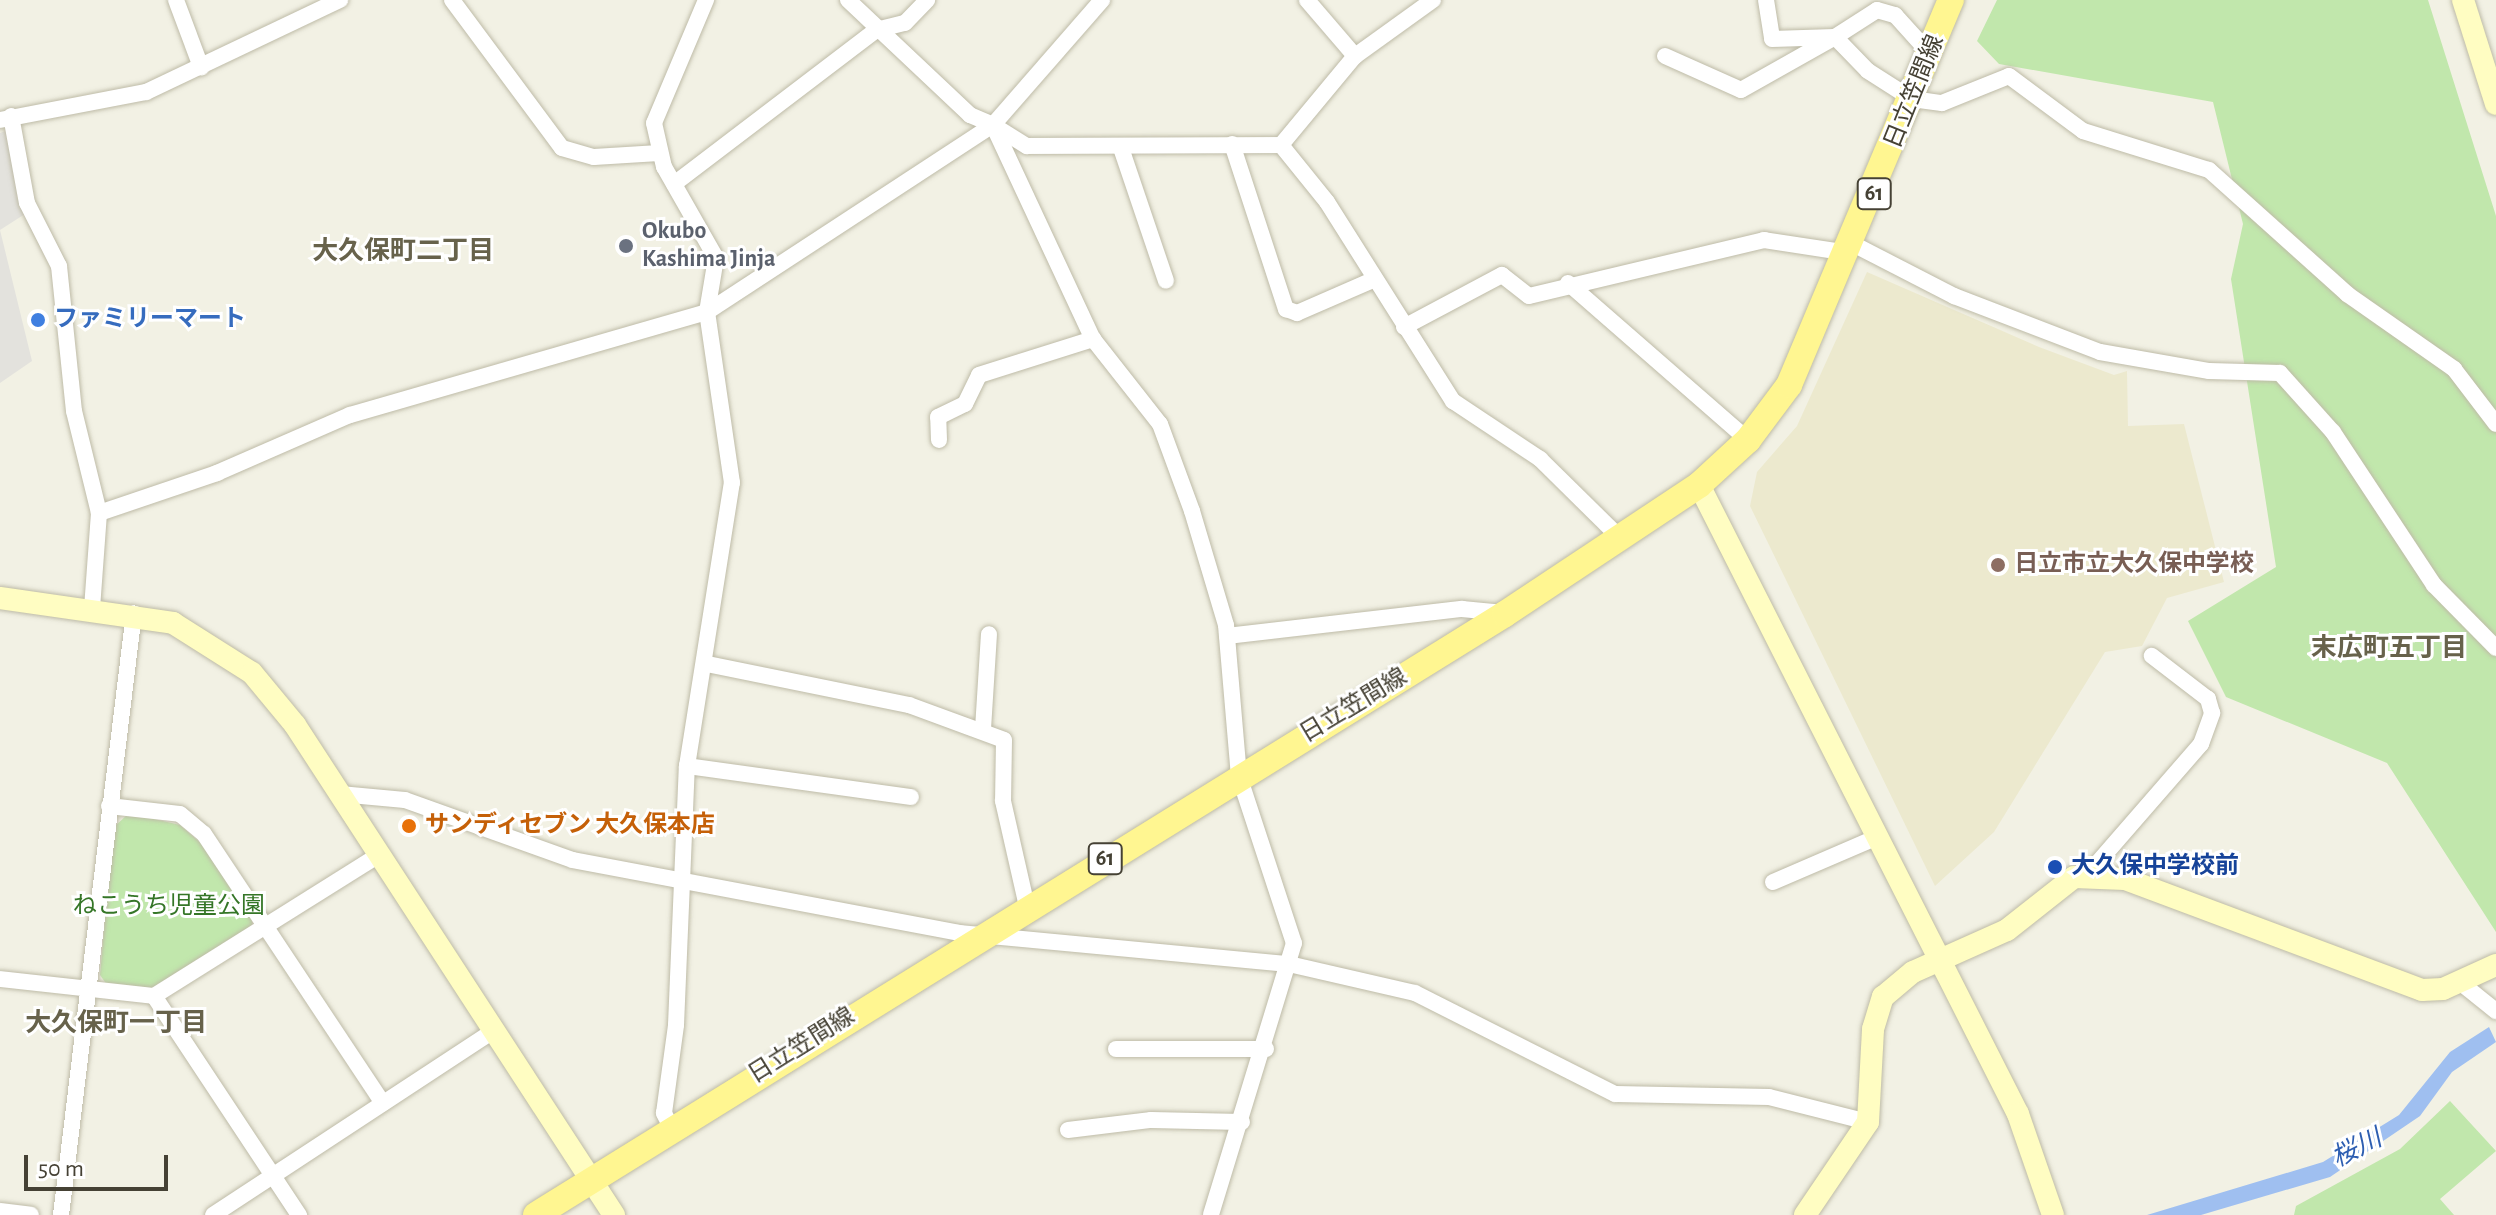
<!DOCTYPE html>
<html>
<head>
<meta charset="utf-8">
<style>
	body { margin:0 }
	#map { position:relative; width:2496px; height:1215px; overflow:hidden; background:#f2f1e4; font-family:"Alegreya Sans","Noto Sans JP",sans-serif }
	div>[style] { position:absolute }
	.education>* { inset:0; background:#ece9ce }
	.green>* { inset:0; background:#c1e7ac }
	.parking>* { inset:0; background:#e3e2dd }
	.water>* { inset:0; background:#9fbff0 }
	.roads { filter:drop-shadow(0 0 2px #bebba7) drop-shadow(0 0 2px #bebba7) }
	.street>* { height:16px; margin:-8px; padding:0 8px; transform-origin:8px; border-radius:8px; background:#fff }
	.secondary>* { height:22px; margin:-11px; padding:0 11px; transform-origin:11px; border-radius:11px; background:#fffdc2 }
	.primary>* { height:26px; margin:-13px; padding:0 13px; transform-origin:13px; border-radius:13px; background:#fff691 }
	.dots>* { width:22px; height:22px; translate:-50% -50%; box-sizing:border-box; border:4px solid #fff; border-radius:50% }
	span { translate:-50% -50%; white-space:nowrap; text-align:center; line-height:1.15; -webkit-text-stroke:6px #fff; paint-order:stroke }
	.shield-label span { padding:2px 6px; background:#fff; border:2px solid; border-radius:6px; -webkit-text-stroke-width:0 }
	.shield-label { font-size:22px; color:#454134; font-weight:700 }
	.street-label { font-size:24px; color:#454134 }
	.worship-label { font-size:24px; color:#5b616d; font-weight:700 }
	.left { translate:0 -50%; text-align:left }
	.shop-label { font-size:24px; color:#366cbe; font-weight:700 }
	.education-label { font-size:24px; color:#785e54; font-weight:700 }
	.food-label { font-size:24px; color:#c56008; font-weight:700 }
	.transit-label { font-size:24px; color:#164399; font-weight:700 }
	.park-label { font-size:24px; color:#357627 }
	.neighbourhood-label { font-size:26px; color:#67624b; font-weight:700 }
	.water-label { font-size:26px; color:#2d5eb1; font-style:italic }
	.scale { position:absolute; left:24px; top:1155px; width:144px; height:36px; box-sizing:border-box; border:4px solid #454134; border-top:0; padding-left:10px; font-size:24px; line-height:28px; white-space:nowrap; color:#454134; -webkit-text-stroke:6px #fff; paint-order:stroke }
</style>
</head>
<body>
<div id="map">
	<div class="education">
		<div style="clip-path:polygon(1867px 272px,2039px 347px,2114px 375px,2127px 371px,2128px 426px,2184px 424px,2224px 582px,2167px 598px,2142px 646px,2105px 652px,1994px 832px,1935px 886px,1750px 506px,1757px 472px,1797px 426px)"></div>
	</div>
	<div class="green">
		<div style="clip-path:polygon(1997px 0,2428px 0,2496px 216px,2496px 932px,2387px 763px,2226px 697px,2188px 621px,2276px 567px,2231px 279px,2243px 224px,2213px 102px,1999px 64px,1977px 41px)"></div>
		<div style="clip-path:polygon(129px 813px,180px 825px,203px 845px,252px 917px,252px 928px,156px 990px,107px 985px,100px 975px,113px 828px)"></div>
		<div style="clip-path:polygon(2450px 1101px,2496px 1151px,2440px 1199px,2454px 1215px,2294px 1215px,2296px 1206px,2400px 1149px)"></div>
	</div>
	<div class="parking">
		<div style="clip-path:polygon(9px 130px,25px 214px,0 230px,32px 361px,0 383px,0 133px)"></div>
	</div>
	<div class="water">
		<div style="clip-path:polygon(2489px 1027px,2496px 1042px,2452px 1072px,2420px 1116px,2330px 1177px,2201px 1215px,2147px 1215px,2323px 1162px,2399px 1115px,2450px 1052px)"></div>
	</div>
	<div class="roads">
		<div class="street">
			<div style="left:176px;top:0;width:72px;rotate:69.5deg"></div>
			<div style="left:452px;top:0;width:184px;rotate:53.4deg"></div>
			<div style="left:562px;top:148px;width:33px;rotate:16deg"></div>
			<div style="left:594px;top:157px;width:65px;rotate:-3.5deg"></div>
			<div style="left:848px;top:0;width:168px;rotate:43.3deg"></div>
			<div style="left:970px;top:115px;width:25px;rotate:23deg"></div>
			<div style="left:993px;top:125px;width:236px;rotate:65deg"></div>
			<div style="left:1093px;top:339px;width:108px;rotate:51.8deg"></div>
			<div style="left:1160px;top:424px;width:93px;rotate:69.8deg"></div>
			<div style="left:1192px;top:511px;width:119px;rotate:73.4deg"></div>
			<div style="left:1226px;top:625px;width:152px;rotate:85.1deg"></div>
			<div style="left:1239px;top:776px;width:176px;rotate:71.8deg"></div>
			<div style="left:1294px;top:943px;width:284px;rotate:107deg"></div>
			<div style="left:1307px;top:0;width:74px;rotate:49.4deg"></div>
			<div style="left:1766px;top:0;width:39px;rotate:81deg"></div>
			<div style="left:1772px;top:39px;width:63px;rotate:-1.8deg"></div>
			<div style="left:1835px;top:37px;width:50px;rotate:-32.7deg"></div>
			<div style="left:1877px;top:10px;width:19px;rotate:16deg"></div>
			<div style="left:1895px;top:15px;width:55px;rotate:47.9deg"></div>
			<div style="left:1665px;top:56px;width:83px;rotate:24.1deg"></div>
			<div style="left:1741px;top:90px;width:108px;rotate:-29.4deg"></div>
			<div style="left:1835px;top:37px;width:47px;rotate:45.9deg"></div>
			<div style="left:1868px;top:71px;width:52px;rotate:32.5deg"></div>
			<div style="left:1912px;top:99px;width:30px;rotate:8deg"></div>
			<div style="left:1942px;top:103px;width:72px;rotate:-21.9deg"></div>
			<div style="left:2009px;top:76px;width:92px;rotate:36.6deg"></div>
			<div style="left:2083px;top:131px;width:132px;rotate:17.2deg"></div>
			<div style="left:2209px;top:170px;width:186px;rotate:41.9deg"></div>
			<div style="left:2347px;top:294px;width:131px;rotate:35deg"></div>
			<div style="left:2454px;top:369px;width:69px;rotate:52.6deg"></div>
			<div style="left:11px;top:116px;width:88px;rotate:79.6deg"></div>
			<div style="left:27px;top:203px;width:71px;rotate:63.1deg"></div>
			<div style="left:59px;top:266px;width:146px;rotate:84.1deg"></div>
			<div style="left:74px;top:411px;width:105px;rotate:76.2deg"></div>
			<div style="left:99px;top:513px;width:96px;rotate:94.2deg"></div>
			<div style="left:0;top:120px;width:149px;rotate:-10.9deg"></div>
			<div style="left:146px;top:92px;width:215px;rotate:-25.4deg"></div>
			<div style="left:993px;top:125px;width:40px;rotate:32deg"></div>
			<div style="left:1027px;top:146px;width:254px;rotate:-0.2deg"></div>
			<div style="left:1281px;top:145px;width:73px;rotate:51.1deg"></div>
			<div style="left:1327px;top:202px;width:236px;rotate:57.7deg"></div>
			<div style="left:1453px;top:401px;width:105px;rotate:33.7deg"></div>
			<div style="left:1540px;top:459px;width:112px;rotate:44.6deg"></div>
			<div style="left:1232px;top:144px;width:174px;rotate:71.9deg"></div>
			<div style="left:1286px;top:309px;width:12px;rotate:20deg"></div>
			<div style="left:1297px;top:313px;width:83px;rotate:-23.5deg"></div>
			<div style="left:1281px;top:145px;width:116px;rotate:-50.3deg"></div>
			<div style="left:1355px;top:56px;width:96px;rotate:-35.7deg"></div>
			<div style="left:1121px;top:148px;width:140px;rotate:71.3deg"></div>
			<div style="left:674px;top:184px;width:254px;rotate:-37.3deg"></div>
			<div style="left:876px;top:30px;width:30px;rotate:-14deg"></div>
			<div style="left:905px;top:23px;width:32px;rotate:-46deg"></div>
			<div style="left:1853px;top:244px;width:114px;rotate:27.2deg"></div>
			<div style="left:1954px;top:296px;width:156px;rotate:21deg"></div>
			<div style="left:2100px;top:352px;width:111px;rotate:9.9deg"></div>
			<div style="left:2209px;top:371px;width:71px;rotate:1.6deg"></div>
			<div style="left:2280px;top:373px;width:79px;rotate:48.1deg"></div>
			<div style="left:2333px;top:432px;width:183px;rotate:56.6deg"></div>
			<div style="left:2434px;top:585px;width:88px;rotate:45.5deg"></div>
			<div style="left:1568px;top:283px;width:239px;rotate:41.1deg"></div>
			<div style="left:1404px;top:327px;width:111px;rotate:-28deg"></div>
			<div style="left:1502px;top:275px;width:34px;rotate:38deg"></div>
			<div style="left:1529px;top:296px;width:242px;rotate:-13.4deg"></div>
			<div style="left:1764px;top:240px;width:86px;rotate:8.7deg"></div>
			<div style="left:939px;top:440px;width:23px;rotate:-92deg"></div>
			<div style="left:938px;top:417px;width:30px;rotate:-26deg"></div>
			<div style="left:965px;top:404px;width:32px;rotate:-64deg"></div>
			<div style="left:979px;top:375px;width:120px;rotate:-17.5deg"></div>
			<div style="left:99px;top:513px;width:125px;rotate:-18.7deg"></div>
			<div style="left:217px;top:473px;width:145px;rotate:-23.6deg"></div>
			<div style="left:350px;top:415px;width:372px;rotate:-16.1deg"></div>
			<div style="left:707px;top:312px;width:342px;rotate:-33.2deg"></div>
			<div style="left:993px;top:125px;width:166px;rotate:-48.9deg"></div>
			<div style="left:1227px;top:636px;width:237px;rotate:-6.6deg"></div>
			<div style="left:1462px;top:609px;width:42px;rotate:5.4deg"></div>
			<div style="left:707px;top:664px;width:206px;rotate:11.5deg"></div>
			<div style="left:909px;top:705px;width:101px;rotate:20.2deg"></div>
			<div style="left:1004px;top:740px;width:61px;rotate:90.9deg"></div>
			<div style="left:1003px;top:801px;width:109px;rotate:77.2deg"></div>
			<div style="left:983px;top:729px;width:95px;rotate:-86.4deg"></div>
			<div style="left:687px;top:766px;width:226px;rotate:7.9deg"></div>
			<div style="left:340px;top:794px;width:65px;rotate:5.3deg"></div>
			<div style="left:405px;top:800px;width:178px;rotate:19.7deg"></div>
			<div style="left:573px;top:860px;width:393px;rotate:10.7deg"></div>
			<div style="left:959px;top:933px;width:331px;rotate:5.4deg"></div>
			<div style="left:1289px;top:964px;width:129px;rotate:13deg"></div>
			<div style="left:1415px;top:993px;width:224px;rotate:26.8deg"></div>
			<div style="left:1615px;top:1094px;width:154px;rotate:1.1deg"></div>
			<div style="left:1769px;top:1097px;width:102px;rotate:14.2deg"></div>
			<div style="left:109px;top:806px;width:71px;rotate:6.4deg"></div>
			<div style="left:180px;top:814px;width:31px;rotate:40deg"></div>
			<div style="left:204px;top:834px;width:323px;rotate:56.4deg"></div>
			<div style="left:2087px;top:875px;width:174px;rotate:-49deg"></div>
			<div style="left:2201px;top:744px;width:33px;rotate:-70deg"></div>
			<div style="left:2212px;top:713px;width:15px;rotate:-106deg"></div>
			<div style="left:2208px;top:699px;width:71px;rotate:-142.5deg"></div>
			<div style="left:1773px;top:882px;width:116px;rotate:-23.3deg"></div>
			<div style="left:0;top:979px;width:155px;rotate:6.3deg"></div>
			<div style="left:154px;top:996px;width:267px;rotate:-32.1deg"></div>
			<div style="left:2461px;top:983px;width:45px;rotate:38.7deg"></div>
			<div style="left:154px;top:996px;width:263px;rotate:56.5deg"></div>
			<div style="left:1116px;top:1049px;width:150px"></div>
			<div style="left:671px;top:1127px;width:16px;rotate:-117deg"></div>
			<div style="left:664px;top:1113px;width:89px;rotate:-82.2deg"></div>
			<div style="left:676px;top:1025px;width:259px;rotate:-87.6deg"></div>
			<div style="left:687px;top:766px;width:287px;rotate:-81deg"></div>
			<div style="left:732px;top:483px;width:173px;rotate:-98.3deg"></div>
			<div style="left:707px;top:312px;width:55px;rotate:-80.5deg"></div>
			<div style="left:716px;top:258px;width:105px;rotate:-119.7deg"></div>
			<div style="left:664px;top:167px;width:45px;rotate:-102.8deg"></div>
			<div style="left:654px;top:123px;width:134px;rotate:-67.1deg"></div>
			<div style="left:1068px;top:1130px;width:84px;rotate:-6.9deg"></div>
			<div style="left:1151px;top:1120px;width:91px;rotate:1.3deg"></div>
			<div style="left:0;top:1211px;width:31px;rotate:7deg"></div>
			<div style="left:61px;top:1215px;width:606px;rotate:-83.09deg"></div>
			<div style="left:213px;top:1215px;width:335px;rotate:-33.3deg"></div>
		</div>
		<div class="secondary">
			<div style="left:2463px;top:0;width:109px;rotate:72.4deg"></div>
			<div style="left:1699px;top:485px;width:705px;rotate:63.11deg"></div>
			<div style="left:2018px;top:1114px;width:107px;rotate:70.9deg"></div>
			<div style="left:0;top:598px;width:175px;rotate:8.2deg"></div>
			<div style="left:173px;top:623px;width:93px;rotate:32.3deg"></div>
			<div style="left:252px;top:673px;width:67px;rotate:50.4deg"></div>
			<div style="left:295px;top:725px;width:585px;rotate:56.94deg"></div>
			<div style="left:1805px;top:1215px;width:112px;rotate:-55.9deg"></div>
			<div style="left:1868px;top:1122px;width:93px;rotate:-86.9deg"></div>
			<div style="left:1873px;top:1029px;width:34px;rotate:-73deg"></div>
			<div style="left:1883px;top:997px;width:39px;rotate:-40deg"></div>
			<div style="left:1913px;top:972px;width:103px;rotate:-24.1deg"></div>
			<div style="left:2007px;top:930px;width:85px;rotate:-38.3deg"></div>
			<div style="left:2074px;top:877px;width:51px;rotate:2.2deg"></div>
			<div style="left:2125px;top:879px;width:317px;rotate:20.5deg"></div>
			<div style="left:2422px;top:990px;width:21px;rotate:-3deg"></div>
			<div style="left:2443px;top:989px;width:58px;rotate:-24.4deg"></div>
		</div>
		<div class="primary">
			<div style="left:536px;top:1215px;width:1140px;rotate:-31.81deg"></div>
			<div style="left:1505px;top:614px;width:233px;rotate:-33.6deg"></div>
			<div style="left:1699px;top:485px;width:67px;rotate:-42.6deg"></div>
			<div style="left:1748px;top:440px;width:69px;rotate:-53.3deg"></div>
			<div style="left:1789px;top:385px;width:418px;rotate:-67.2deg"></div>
		</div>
	</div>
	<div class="dots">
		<div style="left:626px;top:246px;background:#6b7280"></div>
		<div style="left:38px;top:320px;background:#3f7fe0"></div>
		<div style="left:1998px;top:565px;background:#8d6e63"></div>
		<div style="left:409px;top:826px;background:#e8710a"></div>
		<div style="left:2055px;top:867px;background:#1a4fb4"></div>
	</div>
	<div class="shield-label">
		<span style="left:1874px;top:194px">61</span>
		<span style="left:1105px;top:859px">61</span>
	</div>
	<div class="street-label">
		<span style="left:1915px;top:92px;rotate:-68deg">日立笠間線</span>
		<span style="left:1354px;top:706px;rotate:-31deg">日立笠間線</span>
		<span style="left:802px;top:1046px;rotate:-32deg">日立笠間線</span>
	</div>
	<div class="worship-label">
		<span class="left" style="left:642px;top:246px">Okubo<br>Kashima Jinja</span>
	</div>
	<div class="shop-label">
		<span class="left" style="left:54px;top:320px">ファミリーマート</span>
	</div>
	<div class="education-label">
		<span class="left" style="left:2014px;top:565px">日立市立大久保中学校</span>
	</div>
	<div class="food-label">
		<span class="left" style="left:425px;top:826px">サンディセブン 大久保本店</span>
	</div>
	<div class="transit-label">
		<span class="left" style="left:2071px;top:867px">大久保中学校前</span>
	</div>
	<div class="park-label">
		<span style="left:169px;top:907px">ねこうち児童公園</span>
	</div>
	<div class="neighbourhood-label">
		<span style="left:403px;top:252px">大久保町二丁目</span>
		<span style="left:2389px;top:649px">末広町五丁目</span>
		<span style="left:116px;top:1024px">大久保町一丁目</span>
	</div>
	<div class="water-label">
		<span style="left:2357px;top:1149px;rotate:-27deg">桜川</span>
	</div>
	<div class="scale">50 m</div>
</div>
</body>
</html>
